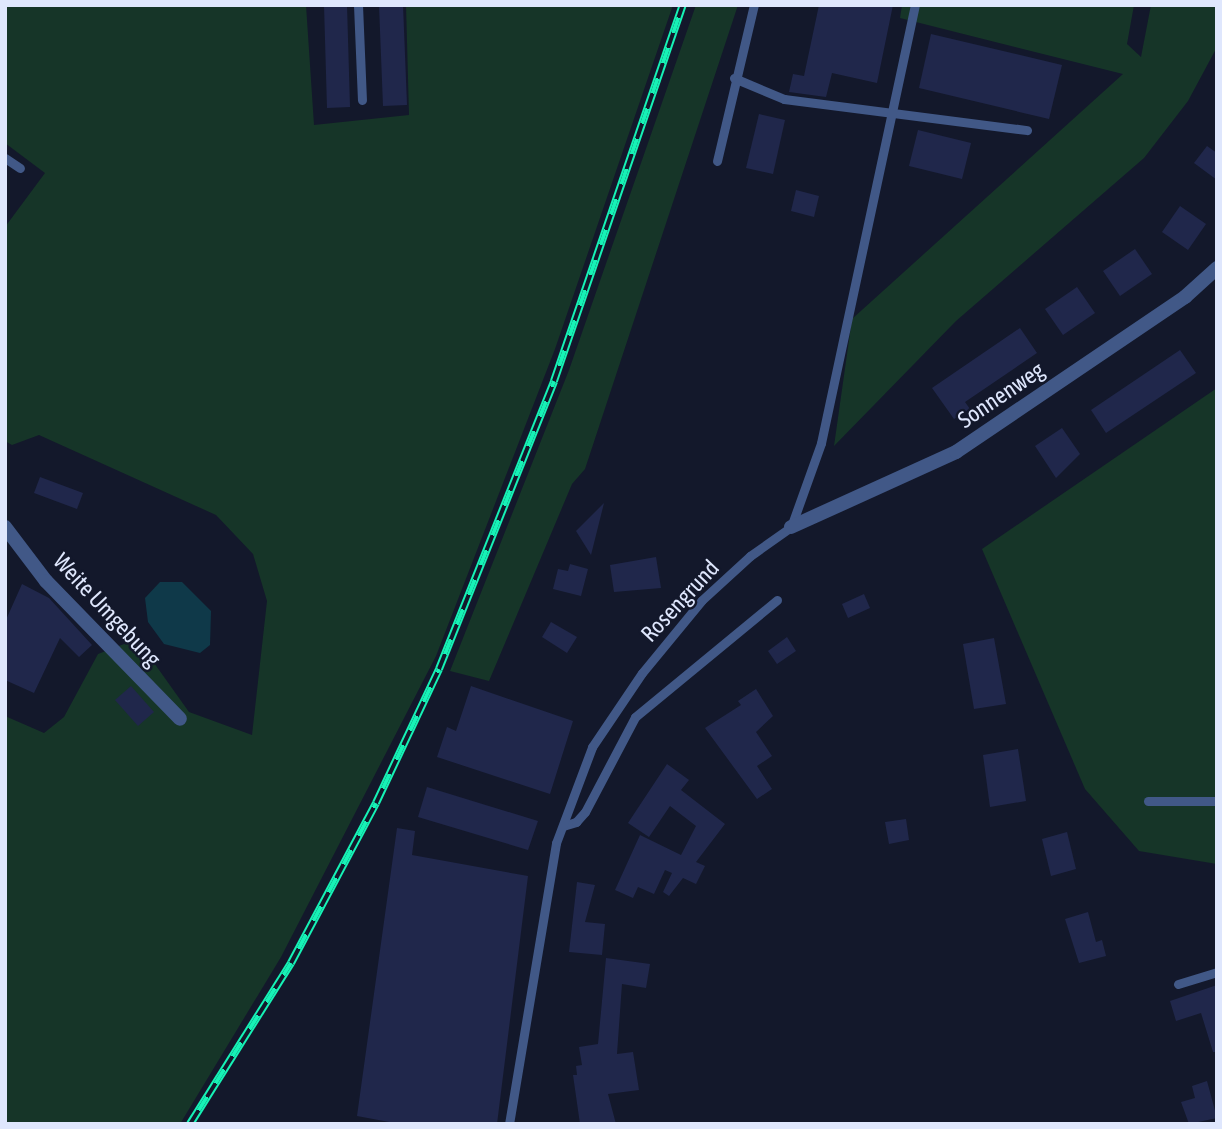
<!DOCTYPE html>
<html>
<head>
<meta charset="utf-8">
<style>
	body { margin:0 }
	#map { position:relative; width:1222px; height:1129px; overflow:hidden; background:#13182b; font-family:"Asap Condensed",sans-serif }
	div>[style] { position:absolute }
	.green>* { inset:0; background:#163528 }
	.water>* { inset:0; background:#0f3949 }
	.building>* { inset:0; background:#20274b }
	.lane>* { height:9px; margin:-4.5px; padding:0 4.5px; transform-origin:4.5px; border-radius:4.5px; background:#415887 }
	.street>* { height:14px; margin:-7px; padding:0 7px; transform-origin:7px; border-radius:7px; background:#415887 }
	.rail>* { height:8px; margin-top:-4px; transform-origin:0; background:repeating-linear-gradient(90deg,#13182b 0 16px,#16f2b6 0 32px); box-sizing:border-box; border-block:2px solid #16f2b6 }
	span { translate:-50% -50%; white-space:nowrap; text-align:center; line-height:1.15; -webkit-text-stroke:5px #13182b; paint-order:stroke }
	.street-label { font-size:23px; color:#dfe7fd }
	.frame { position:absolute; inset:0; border:7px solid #dfe7fd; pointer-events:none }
</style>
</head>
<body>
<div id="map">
	<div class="green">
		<div style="clip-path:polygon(5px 5px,306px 5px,314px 125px,409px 115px,406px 5px,673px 5px,555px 349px,436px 656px,281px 957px,180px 1124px,5px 1124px,5px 716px,44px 733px,64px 717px,98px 654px,137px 639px,189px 712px,252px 735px,267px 601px,253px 554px,216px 515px,39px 435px,12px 445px,5px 441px,5px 227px,45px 173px,5px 143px)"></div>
		<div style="clip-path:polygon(696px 5px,738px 5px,585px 469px,572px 484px,489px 681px,450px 671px,569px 370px)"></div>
		<div style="clip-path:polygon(902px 5px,1134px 5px,1127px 44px,1141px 57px,1151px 5px,1217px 5px,1217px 47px,1188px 101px,1144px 158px,956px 321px,834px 446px,852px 319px,1123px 74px,900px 18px)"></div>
		<div style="clip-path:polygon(1217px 388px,1217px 864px,1139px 851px,1085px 789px,982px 549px)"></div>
	</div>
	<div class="water">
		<div style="clip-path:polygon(160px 582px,182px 582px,211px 611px,210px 645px,200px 653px,164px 644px,148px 622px,145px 598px)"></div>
	</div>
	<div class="building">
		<div style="clip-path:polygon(324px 5px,347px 5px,350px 107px,327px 108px)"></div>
		<div style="clip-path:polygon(379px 5px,403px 5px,407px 105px,383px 106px)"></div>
		<div style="clip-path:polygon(819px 5px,893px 5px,877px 83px,832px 73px,826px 97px,789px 92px,793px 74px,804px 76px)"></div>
		<div style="clip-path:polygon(931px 34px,1062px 65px,1049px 119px,919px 88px)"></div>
		<div style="clip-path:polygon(759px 114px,785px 120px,773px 174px,746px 168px)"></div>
		<div style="clip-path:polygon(918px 130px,971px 143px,962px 179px,909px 166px)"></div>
		<div style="clip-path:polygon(1207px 146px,1217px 153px,1217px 180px,1194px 163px)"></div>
		<div style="clip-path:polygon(796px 190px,819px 196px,814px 217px,791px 211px)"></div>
		<div style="clip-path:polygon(1180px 206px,1206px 224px,1188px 250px,1162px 232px)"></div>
		<div style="clip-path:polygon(1135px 249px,1152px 274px,1120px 296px,1103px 271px)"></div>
		<div style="clip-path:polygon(1077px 287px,1095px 313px,1063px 335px,1045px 309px)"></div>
		<div style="clip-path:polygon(1020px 328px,1037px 353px,965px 402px,970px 409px,954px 419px,932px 388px)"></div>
		<div style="clip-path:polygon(1180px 350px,1196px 373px,1106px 433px,1091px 410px)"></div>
		<div style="clip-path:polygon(1062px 428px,1080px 454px,1056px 478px,1035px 446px)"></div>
		<div style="clip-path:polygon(40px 477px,83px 493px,77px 509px,34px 493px)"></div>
		<div style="clip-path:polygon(604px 503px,591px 555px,576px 531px)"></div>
		<div style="clip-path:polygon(656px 557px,661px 588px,614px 592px,610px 565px)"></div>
		<div style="clip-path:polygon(570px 564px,588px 569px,581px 596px,553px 589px,558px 569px,568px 571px)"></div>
		<div style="clip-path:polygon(22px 584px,49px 598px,92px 645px,79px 657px,60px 638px,34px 693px,5px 680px,5px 622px)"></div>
		<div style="clip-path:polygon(864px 594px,870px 608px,848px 618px,842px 604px)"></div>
		<div style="clip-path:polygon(551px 622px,577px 637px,567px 653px,542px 637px)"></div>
		<div style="clip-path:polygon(787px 637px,796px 651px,777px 664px,768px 651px)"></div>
		<div style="clip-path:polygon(994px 638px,1006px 704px,974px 709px,963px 644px)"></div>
		<div style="clip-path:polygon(131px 686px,154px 712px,138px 726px,115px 700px)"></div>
		<div style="clip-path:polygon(471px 686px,573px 721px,550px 794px,437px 757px,447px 727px,456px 731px)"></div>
		<div style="clip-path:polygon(756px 689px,773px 716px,756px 732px,772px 756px,757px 766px,772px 789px,757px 799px,705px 728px,741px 705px,738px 701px)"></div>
		<div style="clip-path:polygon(1018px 749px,1026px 801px,990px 807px,983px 755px)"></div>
		<div style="clip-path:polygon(667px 764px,689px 780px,681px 790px,725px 824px,696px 862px,705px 866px,696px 884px,683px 878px,669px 896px,663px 892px,672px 873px,665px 870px,654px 894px,638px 887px,633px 898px,615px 890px,640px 835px,681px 855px,696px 826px,670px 806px,649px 837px,628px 823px)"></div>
		<div style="clip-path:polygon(427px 787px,538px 821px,528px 850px,418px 817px)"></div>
		<div style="clip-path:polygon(906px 819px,909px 840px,889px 844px,885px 822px)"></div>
		<div style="clip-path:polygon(397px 828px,415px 831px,412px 855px,528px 876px,497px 1124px,400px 1124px,357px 1116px)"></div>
		<div style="clip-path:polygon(1067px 832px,1076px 869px,1051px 876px,1042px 839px)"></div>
		<div style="clip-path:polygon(577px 882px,595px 885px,585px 922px,605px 924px,602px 955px,569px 952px)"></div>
		<div style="clip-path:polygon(1088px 912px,1096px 942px,1102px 940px,1106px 956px,1079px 963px,1065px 919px)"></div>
		<div style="clip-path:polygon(606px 958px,650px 964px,646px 988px,622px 984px,617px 1054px,633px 1052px,639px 1090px,608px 1094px,616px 1124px,580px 1124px,573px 1075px,577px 1075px,576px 1066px,582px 1065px,579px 1047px,598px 1044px)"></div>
		<div style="clip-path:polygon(1217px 985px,1217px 1052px,1213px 1052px,1201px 1013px,1176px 1021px,1170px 1001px)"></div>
		<div style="clip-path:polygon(1207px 1081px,1217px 1118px,1189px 1124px,1181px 1102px,1195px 1098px,1192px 1086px)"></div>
	</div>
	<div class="lane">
		<div style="left:358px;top:5px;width:95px;rotate:87.6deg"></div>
		<div style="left:734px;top:78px;width:54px;rotate:22.8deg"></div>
		<div style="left:784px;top:99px;width:245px;rotate:7.3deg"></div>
		<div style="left:5px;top:158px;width:18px;rotate:34deg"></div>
		<div style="left:717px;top:161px;width:160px;rotate:-76.7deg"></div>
		<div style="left:1148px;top:801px;width:69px"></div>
		<div style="left:563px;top:826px;width:14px;rotate:-17deg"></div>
		<div style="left:576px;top:822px;width:13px;rotate:-48deg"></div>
		<div style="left:585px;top:812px;width:107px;rotate:-62.2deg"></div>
		<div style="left:635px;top:717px;width:184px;rotate:-39.5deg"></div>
		<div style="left:1178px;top:984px;width:41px;rotate:-17.1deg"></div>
		<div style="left:509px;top:1124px;width:285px;rotate:-80.5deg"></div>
		<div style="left:556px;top:843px;width:103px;rotate:-69.4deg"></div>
		<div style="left:592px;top:747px;width:89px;rotate:-56deg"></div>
		<div style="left:642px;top:673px;width:94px;rotate:-50.6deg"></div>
		<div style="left:702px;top:600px;width:65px;rotate:-42.5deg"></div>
		<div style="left:750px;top:556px;width:50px;rotate:-35.3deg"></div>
		<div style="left:791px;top:527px;width:89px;rotate:-70.3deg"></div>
		<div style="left:821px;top:443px;width:448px;rotate:-77.9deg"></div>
	</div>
	<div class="street">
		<div style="left:5px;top:527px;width:68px;rotate:52.8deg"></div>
		<div style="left:46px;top:581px;width:192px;rotate:45.8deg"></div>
		<div style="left:791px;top:527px;width:181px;rotate:-24.4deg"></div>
		<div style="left:956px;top:452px;width:277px;rotate:-34.1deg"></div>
		<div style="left:1185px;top:297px;width:43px;rotate:-42.2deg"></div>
	</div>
	<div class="rail">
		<div style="left:190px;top:1124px;width:190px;rotate:-57.9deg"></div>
		<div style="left:291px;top:963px;width:181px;rotate:-62deg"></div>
		<div style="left:376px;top:803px;width:148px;rotate:-64.8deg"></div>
		<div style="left:439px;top:669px;width:310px;rotate:-68.2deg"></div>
		<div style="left:554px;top:381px;width:398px;rotate:-71.1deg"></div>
	</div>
	<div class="street-label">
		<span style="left:1001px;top:395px;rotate:-34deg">Sonnenweg</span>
		<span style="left:680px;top:601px;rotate:-47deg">Rosengrund</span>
		<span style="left:107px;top:610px;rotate:47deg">Weite Umgebung</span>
	</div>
	<div class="frame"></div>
</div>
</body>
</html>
